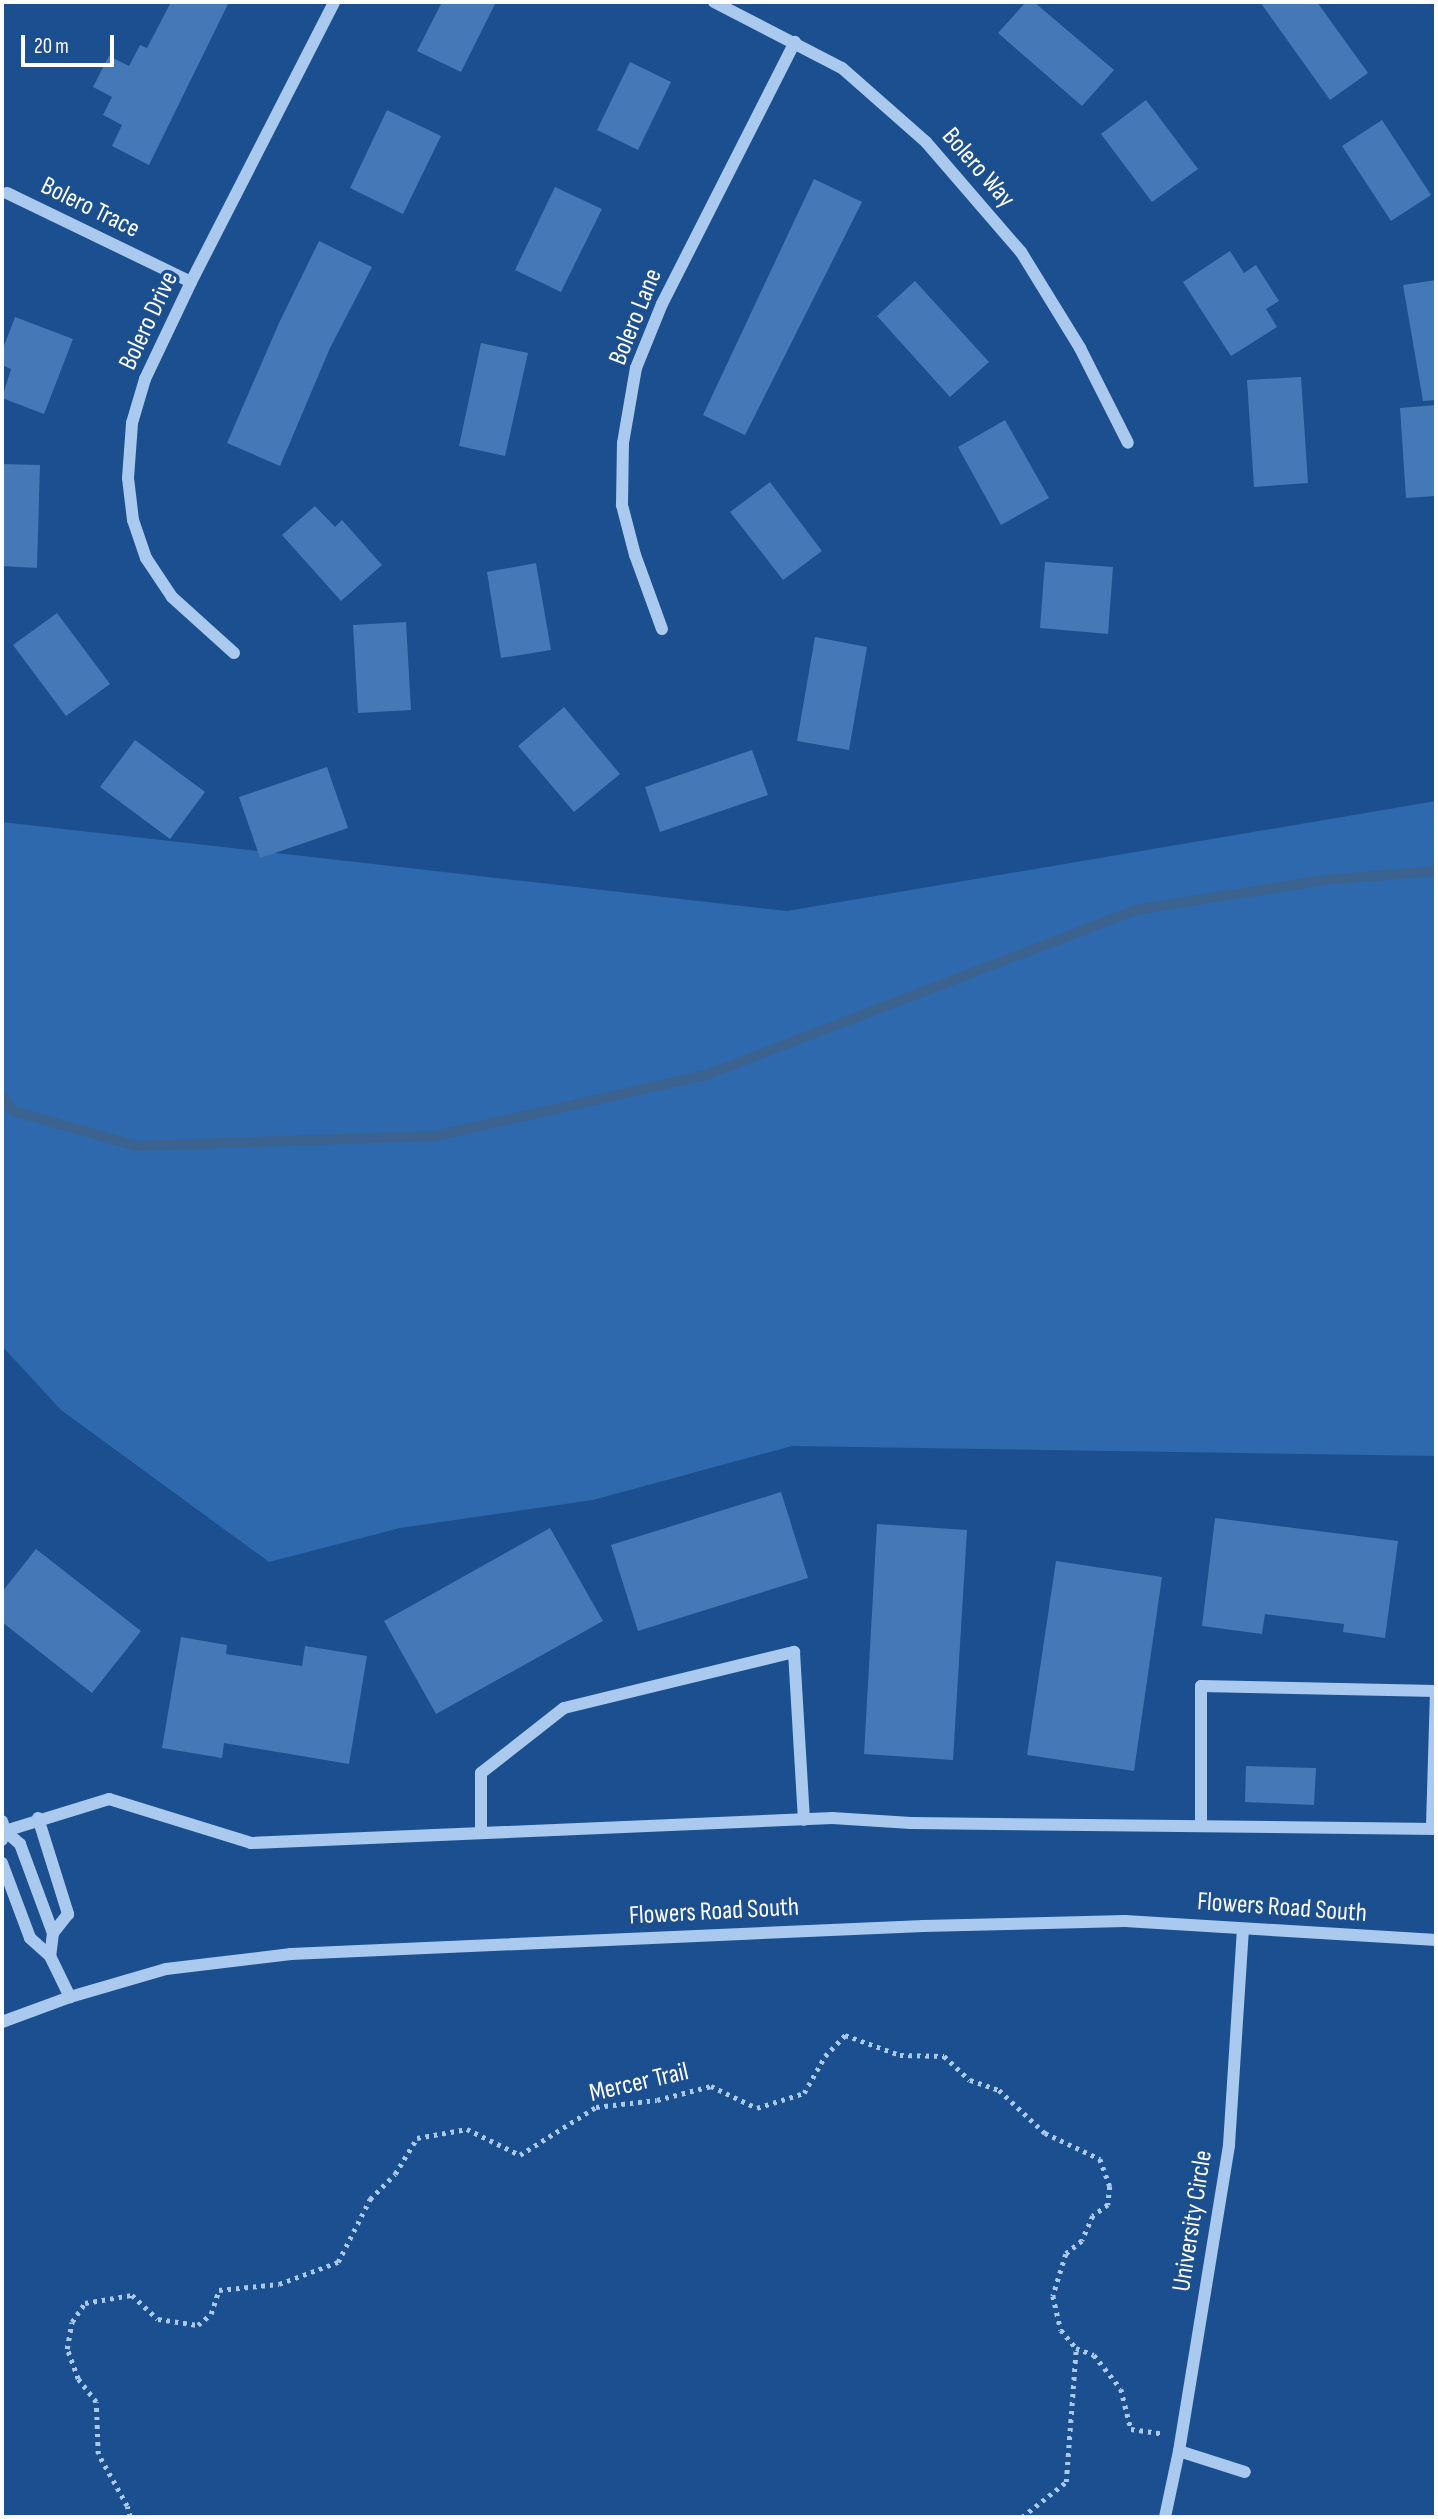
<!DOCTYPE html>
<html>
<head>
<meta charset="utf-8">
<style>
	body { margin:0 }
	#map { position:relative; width:1438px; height:2519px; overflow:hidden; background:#1b4f8f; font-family:"Sofia Sans Condensed",sans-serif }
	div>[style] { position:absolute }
	.green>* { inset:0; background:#2e69ad }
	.stream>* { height:10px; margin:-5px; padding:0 5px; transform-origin:5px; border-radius:5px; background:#3c6290 }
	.building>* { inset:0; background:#4478b7 }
	.path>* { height:4.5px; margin-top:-2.25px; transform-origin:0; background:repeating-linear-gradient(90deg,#a9c9ee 0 3.5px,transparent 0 8.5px) }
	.minor>* { height:12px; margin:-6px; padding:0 6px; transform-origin:6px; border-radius:6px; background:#a9c9ee }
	span { translate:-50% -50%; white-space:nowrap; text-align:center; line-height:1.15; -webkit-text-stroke:7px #1b4f8f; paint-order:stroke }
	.street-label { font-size:26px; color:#fff }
	.frame { position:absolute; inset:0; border:4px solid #fff; pointer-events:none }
	.scale { position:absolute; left:21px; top:35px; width:93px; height:32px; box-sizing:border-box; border:4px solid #fff; border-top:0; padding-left:9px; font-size:21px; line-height:24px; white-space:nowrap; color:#fff; -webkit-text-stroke:5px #1b4f8f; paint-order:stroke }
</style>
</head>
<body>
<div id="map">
	<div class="green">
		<div style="clip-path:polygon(1436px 801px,1436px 1456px,792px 1446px,593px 1500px,400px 1528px,269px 1562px,61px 1410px,2px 1346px,2px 822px,787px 911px)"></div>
	</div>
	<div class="stream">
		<div style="left:2px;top:1097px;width:18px;rotate:52deg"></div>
		<div style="left:13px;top:1111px;width:129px;rotate:15.8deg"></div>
		<div style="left:137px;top:1146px;width:298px;rotate:-1.9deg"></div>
		<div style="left:435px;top:1136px;width:278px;rotate:-12.7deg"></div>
		<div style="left:706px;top:1075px;width:461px;rotate:-21deg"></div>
		<div style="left:1136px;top:910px;width:190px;rotate:-9.1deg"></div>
		<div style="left:1324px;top:880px;width:112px;rotate:-4.6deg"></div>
	</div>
	<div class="building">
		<div style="clip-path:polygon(171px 2px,229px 2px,149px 165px,112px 146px,122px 125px,103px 115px,112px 97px,93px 87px,109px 56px,129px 66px,140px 45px,147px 48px)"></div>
		<div style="clip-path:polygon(442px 2px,496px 2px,461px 72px,417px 51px)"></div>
		<div style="clip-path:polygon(1026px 2px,1034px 2px,1114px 70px,1082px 106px,998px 33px)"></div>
		<div style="clip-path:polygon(1260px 2px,1317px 2px,1368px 73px,1330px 100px)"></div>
		<div style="clip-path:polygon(630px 62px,671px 82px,638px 150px,597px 130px)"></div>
		<div style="clip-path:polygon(1146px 100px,1198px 169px,1152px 202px,1101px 134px)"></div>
		<div style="clip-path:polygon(387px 110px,441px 136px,403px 214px,350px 188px)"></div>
		<div style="clip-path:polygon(1382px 120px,1431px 195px,1391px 221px,1342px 146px)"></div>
		<div style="clip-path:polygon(814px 179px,862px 202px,745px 435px,703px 415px)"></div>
		<div style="clip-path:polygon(555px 187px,602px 209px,561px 292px,515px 270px)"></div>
		<div style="clip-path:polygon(319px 241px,372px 267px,330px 348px,280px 466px,227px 443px,279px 323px)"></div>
		<div style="clip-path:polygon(1230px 251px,1244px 273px,1256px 265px,1279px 301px,1266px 309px,1277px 327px,1231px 356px,1183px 282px)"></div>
		<div style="clip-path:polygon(1436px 280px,1436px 400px,1423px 401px,1403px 285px)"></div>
		<div style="clip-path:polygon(915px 281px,989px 362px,950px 397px,877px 316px)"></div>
		<div style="clip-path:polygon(15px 317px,73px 339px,44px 414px,2px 398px,11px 369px,2px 365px,2px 351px)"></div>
		<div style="clip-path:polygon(481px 343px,528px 353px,505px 456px,459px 446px)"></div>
		<div style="clip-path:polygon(1301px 377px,1308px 483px,1254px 487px,1247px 380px)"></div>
		<div style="clip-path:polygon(1436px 405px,1436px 496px,1406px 498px,1400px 408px)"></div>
		<div style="clip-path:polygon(1005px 420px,1049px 498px,1001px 525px,958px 447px)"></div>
		<div style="clip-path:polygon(2px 464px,40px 465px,37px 568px,2px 566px)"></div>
		<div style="clip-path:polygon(770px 482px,822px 551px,783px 580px,730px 512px)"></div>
		<div style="clip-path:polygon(315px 506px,335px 527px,342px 520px,382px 565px,341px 601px,282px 535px)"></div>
		<div style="clip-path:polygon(1045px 562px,1113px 567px,1108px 634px,1040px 628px)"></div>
		<div style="clip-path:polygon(536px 563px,551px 650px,501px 658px,487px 572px)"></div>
		<div style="clip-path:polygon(57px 613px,110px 684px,66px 716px,13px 645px)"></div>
		<div style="clip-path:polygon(406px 622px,411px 710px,358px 713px,353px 625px)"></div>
		<div style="clip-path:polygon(815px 637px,867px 647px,849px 750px,797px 741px)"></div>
		<div style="clip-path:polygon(564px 707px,620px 774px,574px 812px,518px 746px)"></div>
		<div style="clip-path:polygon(135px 740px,205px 792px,170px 839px,100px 787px)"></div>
		<div style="clip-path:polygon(752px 750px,768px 795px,660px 832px,645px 787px)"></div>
		<div style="clip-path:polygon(327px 767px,348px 828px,260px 858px,239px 797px)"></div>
		<div style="clip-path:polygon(781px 1492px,808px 1578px,638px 1631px,611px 1545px)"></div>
		<div style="clip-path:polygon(1215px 1518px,1398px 1541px,1385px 1638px,1343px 1632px,1344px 1624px,1265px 1614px,1262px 1634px,1202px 1626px)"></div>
		<div style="clip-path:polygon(877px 1524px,967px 1530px,953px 1760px,864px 1754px)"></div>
		<div style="clip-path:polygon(550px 1528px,603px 1621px,436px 1714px,384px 1621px)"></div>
		<div style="clip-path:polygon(36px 1549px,141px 1631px,92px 1693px,2px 1622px,2px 1592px)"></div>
		<div style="clip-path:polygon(1056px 1561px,1162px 1577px,1134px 1771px,1027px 1755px)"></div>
		<div style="clip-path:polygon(181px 1637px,227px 1645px,226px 1654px,302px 1666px,305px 1646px,367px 1656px,349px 1764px,224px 1743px,222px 1758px,162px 1748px)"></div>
		<div style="clip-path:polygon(1246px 1766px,1316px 1768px,1314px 1805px,1245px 1802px)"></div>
	</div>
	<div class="path">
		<div style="left:130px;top:2517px;width:11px;rotate:-105deg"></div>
		<div style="left:127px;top:2506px;width:60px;rotate:-119.1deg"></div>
		<div style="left:98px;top:2454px;width:52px;rotate:-92.2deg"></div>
		<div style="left:96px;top:2402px;width:29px;rotate:-128deg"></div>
		<div style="left:78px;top:2379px;width:32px;rotate:-110deg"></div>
		<div style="left:67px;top:2349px;width:27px;rotate:-80deg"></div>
		<div style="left:72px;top:2322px;width:23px;rotate:-56deg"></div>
		<div style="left:85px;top:2303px;width:48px;rotate:-9.7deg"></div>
		<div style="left:132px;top:2295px;width:35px;rotate:43deg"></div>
		<div style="left:158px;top:2319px;width:40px;rotate:8.5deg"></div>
		<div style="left:198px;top:2325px;width:17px;rotate:-40deg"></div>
		<div style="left:211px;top:2314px;width:25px;rotate:-72deg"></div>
		<div style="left:219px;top:2290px;width:60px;rotate:-5.7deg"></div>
		<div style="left:279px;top:2284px;width:63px;rotate:-20.4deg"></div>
		<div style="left:338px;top:2262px;width:71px;rotate:-63.1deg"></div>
		<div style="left:370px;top:2199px;width:35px;rotate:-45deg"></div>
		<div style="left:395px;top:2174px;width:42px;rotate:-58.6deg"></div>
		<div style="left:417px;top:2138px;width:51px;rotate:-10.2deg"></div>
		<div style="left:467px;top:2129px;width:59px;rotate:26.1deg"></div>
		<div style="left:520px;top:2155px;width:90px;rotate:-32.3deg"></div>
		<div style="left:596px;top:2107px;width:61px;rotate:-6.5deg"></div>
		<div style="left:657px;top:2100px;width:56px;rotate:-14.5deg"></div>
		<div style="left:711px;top:2086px;width:51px;rotate:25.6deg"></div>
		<div style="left:757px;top:2108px;width:49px;rotate:-17.7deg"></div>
		<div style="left:804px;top:2093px;width:43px;rotate:-60.4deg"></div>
		<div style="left:825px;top:2056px;width:29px;rotate:-46deg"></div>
		<div style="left:845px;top:2035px;width:59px;rotate:20deg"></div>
		<div style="left:900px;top:2055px;width:44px;rotate:1.3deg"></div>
		<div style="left:944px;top:2056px;width:35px;rotate:43deg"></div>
		<div style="left:970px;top:2080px;width:31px;rotate:19deg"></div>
		<div style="left:999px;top:2090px;width:63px;rotate:43.1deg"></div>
		<div style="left:1045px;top:2133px;width:61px;rotate:25.3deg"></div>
		<div style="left:1100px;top:2159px;width:29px;rotate:70deg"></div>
		<div style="left:1110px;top:2186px;width:19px;rotate:96deg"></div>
		<div style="left:1108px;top:2205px;width:19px;rotate:144deg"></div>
		<div style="left:1093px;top:2216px;width:27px;rotate:114deg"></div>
		<div style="left:1082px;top:2241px;width:21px;rotate:141deg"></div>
		<div style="left:1066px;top:2254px;width:44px;rotate:107.2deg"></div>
		<div style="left:1053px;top:2296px;width:35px;rotate:77deg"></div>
		<div style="left:1061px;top:2330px;width:23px;rotate:50deg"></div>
		<div style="left:1076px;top:2348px;width:19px;rotate:21deg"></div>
		<div style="left:1094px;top:2355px;width:43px;rotate:51.5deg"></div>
		<div style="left:1121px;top:2389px;width:41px;rotate:76deg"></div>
		<div style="left:1131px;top:2429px;width:30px;rotate:8deg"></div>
		<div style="left:1022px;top:2517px;width:56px;rotate:-38.5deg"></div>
		<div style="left:1066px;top:2482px;width:134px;rotate:-85.7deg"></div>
	</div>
	<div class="minor">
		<div style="left:714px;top:2px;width:144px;rotate:27.3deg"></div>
		<div style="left:842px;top:68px;width:112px;rotate:41.4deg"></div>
		<div style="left:926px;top:142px;width:145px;rotate:49.2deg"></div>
		<div style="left:1021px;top:252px;width:113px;rotate:58.4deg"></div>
		<div style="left:1080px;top:348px;width:106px;rotate:63.2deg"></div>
		<div style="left:7px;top:193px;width:204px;rotate:25.8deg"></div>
		<div style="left:662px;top:629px;width:79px;rotate:-110deg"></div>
		<div style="left:635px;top:555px;width:52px;rotate:-104.6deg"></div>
		<div style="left:622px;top:505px;width:62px;rotate:-89.1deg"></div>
		<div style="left:623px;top:443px;width:76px;rotate:-80.2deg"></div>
		<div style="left:636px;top:368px;width:69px;rotate:-67.9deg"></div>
		<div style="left:662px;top:304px;width:294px;rotate:-63.1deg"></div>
		<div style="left:234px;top:653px;width:84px;rotate:-137.9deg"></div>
		<div style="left:172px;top:597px;width:47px;rotate:-123.7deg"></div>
		<div style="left:146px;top:558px;width:40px;rotate:-108.9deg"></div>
		<div style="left:133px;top:520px;width:42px;rotate:-96.8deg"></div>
		<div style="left:128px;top:478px;width:55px;rotate:-85.8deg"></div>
		<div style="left:132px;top:423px;width:46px;rotate:-73.5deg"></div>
		<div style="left:145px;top:379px;width:107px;rotate:-64.6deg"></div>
		<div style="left:191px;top:282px;width:314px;rotate:-62.9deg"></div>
		<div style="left:38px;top:1818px;width:101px;rotate:72.6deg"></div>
		<div style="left:68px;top:1914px;width:24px;rotate:128deg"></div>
		<div style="left:2px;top:1821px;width:10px;rotate:73deg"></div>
		<div style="left:5px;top:1831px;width:109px;rotate:-17.1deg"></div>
		<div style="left:109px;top:1799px;width:149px;rotate:17.2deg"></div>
		<div style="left:251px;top:1843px;width:582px;rotate:-2.46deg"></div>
		<div style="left:832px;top:1818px;width:79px;rotate:3.6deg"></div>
		<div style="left:911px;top:1823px;width:525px;rotate:0.65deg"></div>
		<div style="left:1201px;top:1826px;width:140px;rotate:-90deg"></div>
		<div style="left:1201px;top:1686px;width:235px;rotate:1.2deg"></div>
		<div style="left:1436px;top:1691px;width:137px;rotate:91.7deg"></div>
		<div style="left:481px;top:1833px;width:60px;rotate:-90deg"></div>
		<div style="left:481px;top:1773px;width:105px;rotate:-38.1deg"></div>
		<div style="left:564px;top:1708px;width:237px;rotate:-13.7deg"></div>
		<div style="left:794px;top:1652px;width:168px;rotate:86.6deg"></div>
		<div style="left:2px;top:1840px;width:9px;rotate:-72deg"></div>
		<div style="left:5px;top:1831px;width:20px;rotate:41deg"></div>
		<div style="left:20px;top:1844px;width:95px;rotate:69.7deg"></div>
		<div style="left:53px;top:1933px;width:23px;rotate:97deg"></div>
		<div style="left:2px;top:1863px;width:80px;rotate:69.5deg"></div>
		<div style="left:30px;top:1938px;width:27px;rotate:42deg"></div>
		<div style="left:50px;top:1956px;width:46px;rotate:64deg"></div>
		<div style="left:2px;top:2022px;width:72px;rotate:-20.2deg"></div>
		<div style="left:70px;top:1997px;width:100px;rotate:-16.3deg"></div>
		<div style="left:166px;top:1969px;width:126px;rotate:-6.8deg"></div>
		<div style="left:291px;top:1954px;width:633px;rotate:-2.54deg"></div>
		<div style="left:923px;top:1926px;width:202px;rotate:-1.4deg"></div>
		<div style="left:1125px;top:1921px;width:312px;rotate:3.5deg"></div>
		<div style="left:1179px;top:2451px;width:69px;rotate:17.7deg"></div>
		<div style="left:1165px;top:2517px;width:67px;rotate:-78deg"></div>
		<div style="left:1179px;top:2451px;width:310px;rotate:-80.7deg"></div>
		<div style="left:1229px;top:2145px;width:216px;rotate:-86.3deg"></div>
	</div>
	<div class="street-label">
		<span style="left:978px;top:168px;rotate:49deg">Bolero Way</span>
		<span style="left:90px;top:208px;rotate:26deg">Bolero Trace</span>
		<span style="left:636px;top:317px;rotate:-68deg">Bolero Lane</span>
		<span style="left:149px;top:321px;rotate:-65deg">Bolero Drive</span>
		<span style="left:1282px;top:1908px;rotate:4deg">Flowers Road South</span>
		<span style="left:714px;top:1912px;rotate:-3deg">Flowers Road South</span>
		<span style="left:639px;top:2083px;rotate:-13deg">Mercer Trail</span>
		<span style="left:1193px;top:2221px;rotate:-81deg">University Circle</span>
	</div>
	<div class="frame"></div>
	<div class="scale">20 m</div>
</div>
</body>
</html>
